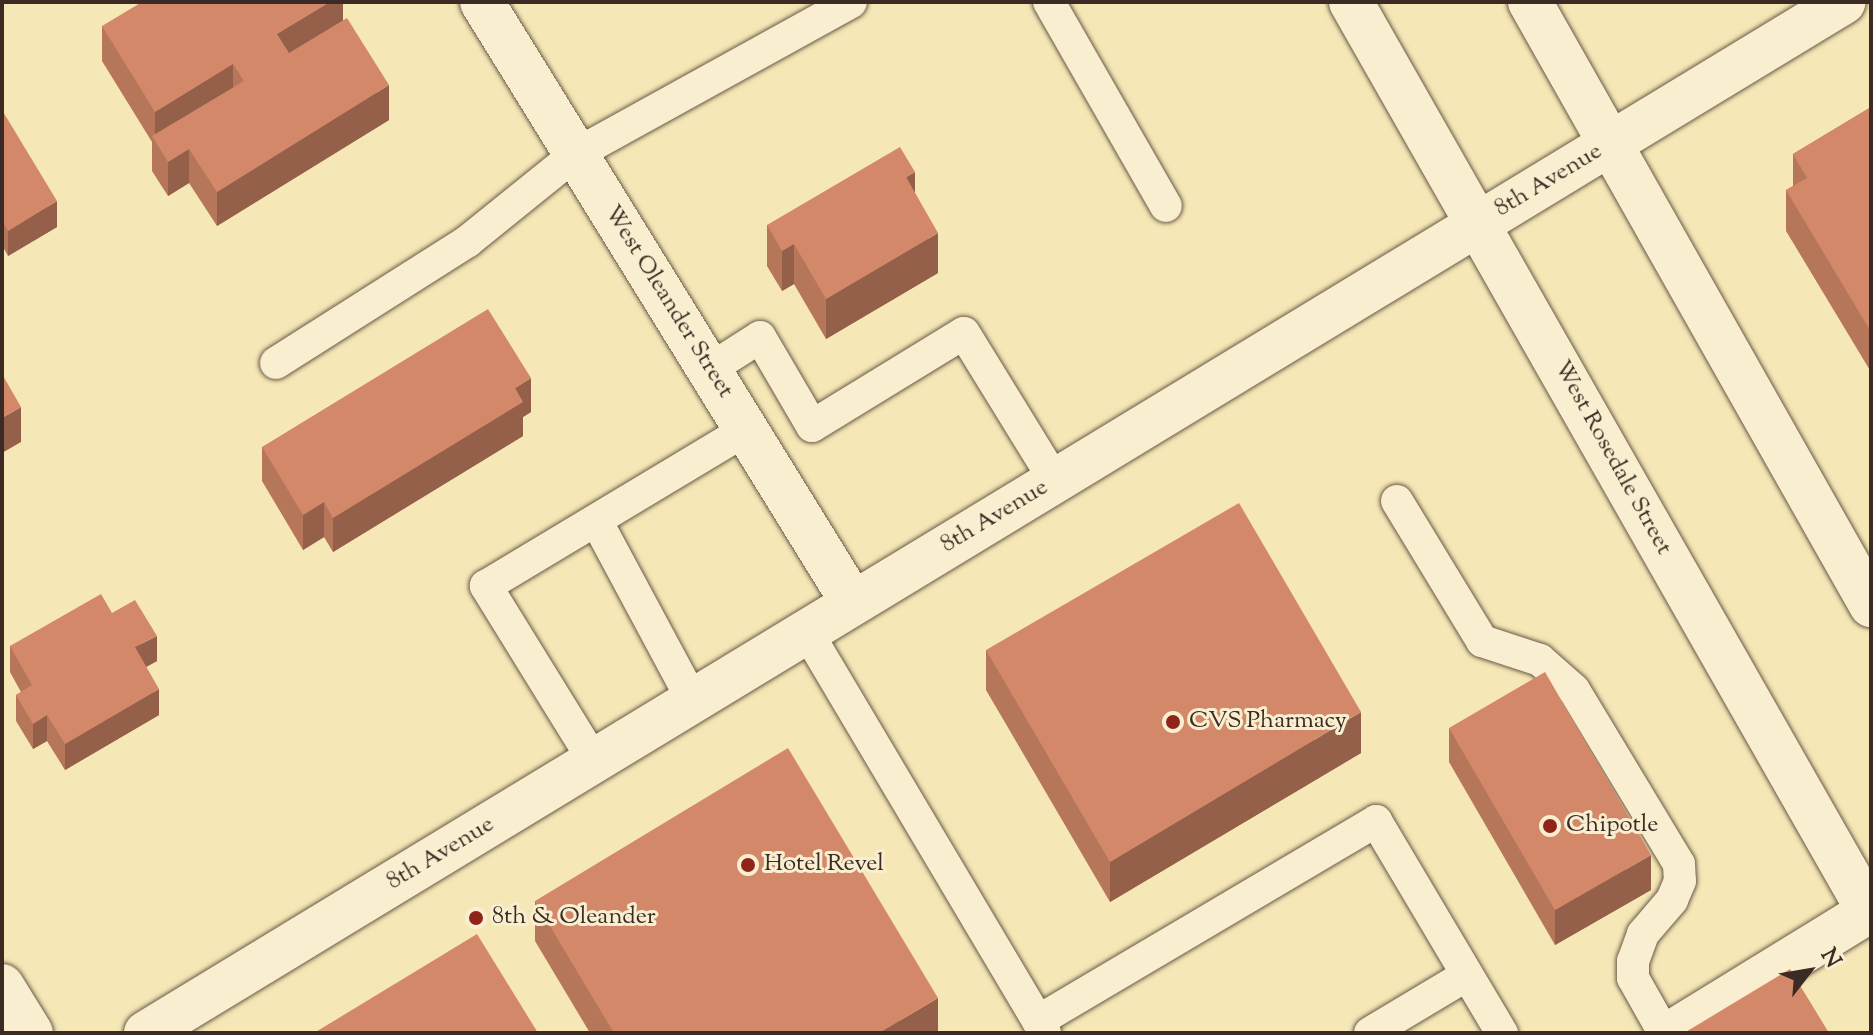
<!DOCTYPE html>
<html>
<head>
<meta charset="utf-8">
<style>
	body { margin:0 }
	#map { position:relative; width:1873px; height:1035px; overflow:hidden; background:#f6e7b6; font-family:"Sorts Mill Goudy",serif }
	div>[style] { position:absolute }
	.roads { filter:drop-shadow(0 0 2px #6a5a48) drop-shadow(0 0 2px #6a5a48) }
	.service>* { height:32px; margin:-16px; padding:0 16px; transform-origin:16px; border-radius:16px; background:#f9efd0 }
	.minor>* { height:44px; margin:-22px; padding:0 22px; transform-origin:22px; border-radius:22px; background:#f9efd0 }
	.secondary>* { height:44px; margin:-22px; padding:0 22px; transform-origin:22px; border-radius:22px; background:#f9efd0 }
	.wall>* { inset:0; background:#b5765a }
	.shaded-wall>* { inset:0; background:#94604a }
	.building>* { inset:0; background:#d38969 }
	.dots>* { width:22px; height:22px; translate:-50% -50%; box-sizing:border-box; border:4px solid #f9efd0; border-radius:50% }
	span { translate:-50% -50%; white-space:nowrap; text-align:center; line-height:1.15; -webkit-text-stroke:6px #f9efd0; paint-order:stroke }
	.street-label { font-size:24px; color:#3b2b24 }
	.poi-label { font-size:24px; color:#3b2b24 }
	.left { translate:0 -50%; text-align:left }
	.frame { position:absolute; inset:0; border:4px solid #3b2b24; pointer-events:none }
	.north { position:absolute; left:1769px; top:931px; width:80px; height:80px; -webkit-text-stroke:6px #f9efd0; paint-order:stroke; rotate:59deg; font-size:22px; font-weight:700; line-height:32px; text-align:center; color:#3b2b24 }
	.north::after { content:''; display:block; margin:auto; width:28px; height:36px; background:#3b2b24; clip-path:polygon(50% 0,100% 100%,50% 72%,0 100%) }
</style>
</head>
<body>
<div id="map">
	<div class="roads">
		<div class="service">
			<div style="left:1049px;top:2px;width:235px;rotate:60.2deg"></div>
			<div style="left:276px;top:363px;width:227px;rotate:-32.4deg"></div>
			<div style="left:468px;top:241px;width:139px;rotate:-38.9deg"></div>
			<div style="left:576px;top:154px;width:314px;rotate:-28.9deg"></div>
			<div style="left:710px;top:369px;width:59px;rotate:-32.6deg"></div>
			<div style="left:760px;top:337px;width:103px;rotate:59.7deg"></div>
			<div style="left:812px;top:426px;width:178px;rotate:-31.5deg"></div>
			<div style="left:964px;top:333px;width:174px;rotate:58.4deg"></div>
			<div style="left:1397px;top:501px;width:164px;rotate:58.7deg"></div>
			<div style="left:1482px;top:641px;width:61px;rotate:18.1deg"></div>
			<div style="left:1540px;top:660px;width:45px;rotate:41.4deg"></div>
			<div style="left:1574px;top:690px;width:203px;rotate:58.9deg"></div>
			<div style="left:1679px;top:864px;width:17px;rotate:87deg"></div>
			<div style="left:1680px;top:881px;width:21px;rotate:113deg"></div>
			<div style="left:1672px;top:900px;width:45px;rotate:130.5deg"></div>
			<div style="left:1643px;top:934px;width:29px;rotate:110deg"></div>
			<div style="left:1633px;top:961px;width:17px;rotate:90deg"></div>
			<div style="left:1633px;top:978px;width:63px;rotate:60.6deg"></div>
			<div style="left:597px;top:522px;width:203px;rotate:61.8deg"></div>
			<div style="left:807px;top:632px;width:452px;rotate:59.3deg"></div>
			<div style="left:594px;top:761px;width:206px;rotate:-121.7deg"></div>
			<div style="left:486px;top:586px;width:305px;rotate:-31deg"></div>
			<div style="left:1045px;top:1033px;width:14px;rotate:-120deg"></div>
			<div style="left:1038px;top:1021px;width:393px;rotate:-30.6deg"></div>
			<div style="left:1376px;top:821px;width:247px;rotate:59.3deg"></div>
			<div style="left:1370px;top:1033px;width:113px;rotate:-30.9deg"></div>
		</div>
		<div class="minor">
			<div style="left:482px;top:2px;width:706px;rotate:58.31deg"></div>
			<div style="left:2px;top:986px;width:55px;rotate:58.3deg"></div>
			<div style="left:1671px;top:1033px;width:233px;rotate:-31.6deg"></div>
		</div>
		<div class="secondary">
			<div style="left:1351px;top:2px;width:1051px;rotate:60.34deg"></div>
			<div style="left:1530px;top:2px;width:693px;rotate:60.51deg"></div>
			<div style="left:146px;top:1033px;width:1986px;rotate:-31.27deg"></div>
		</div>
	</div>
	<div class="wall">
		<div style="clip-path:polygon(343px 2px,343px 20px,389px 120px,217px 226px,189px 183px,168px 196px,152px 171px,152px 142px,102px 61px,102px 26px)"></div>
		<div style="clip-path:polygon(1871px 107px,1871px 372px,1786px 231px,1786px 190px,1793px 186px,1793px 154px)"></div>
		<div style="clip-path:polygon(2px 110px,57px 227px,8px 256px,2px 245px)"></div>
		<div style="clip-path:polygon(915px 193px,938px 273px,826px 339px,794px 284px,782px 291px,767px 266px,767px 225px)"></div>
		<div style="clip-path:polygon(531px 412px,523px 417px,523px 436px,333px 552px,324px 537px,303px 550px,262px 481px,262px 447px)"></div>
		<div style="clip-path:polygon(112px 613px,157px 661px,146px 667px,159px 715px,65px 770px,47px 741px,33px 749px,16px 721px,16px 695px,21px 692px,10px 672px,10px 646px)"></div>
		<div style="clip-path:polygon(986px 650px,1361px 753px,1110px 902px,986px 690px)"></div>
		<div style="clip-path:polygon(1449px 728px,1651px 890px,1555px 945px,1449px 762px)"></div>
		<div style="clip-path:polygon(535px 901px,938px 1033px,590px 1033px,535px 941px)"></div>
	</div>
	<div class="shaded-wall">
		<div style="clip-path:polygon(330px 2px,343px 2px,343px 28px,277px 69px,277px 34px)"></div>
		<div style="clip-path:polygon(233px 64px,233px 98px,155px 141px,155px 112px)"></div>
		<div style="clip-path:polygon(389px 85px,389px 120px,217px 226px,217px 192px)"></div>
		<div style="clip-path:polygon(189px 149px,189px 183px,168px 196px,168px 162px)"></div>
		<div style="clip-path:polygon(915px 172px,915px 212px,906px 177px)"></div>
		<div style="clip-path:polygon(57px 201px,57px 227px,8px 256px,8px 231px)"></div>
		<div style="clip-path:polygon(938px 233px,938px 273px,826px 339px,826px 299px)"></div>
		<div style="clip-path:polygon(794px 244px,794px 284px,782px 291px,782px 251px)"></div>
		<div style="clip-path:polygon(531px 378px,531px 412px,523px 417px,523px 436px,333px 552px,333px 518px,515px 388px)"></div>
		<div style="clip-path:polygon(21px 407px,21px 442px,2px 453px,2px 418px)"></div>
		<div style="clip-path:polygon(324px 502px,324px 537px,303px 550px,303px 515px)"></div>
		<div style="clip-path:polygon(157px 636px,157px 661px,135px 673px,135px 647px)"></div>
		<div style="clip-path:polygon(159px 689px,159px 715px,65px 770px,65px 744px)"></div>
		<div style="clip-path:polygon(1361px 712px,1361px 753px,1110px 902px,1110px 862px)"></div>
		<div style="clip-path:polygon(47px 715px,47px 741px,33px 749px,33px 724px)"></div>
		<div style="clip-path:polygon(1651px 855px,1651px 890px,1555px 945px,1555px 910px)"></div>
		<div style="clip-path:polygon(938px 998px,938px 1033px,879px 1033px)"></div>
	</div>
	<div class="building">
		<div style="clip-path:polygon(142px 2px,330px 2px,277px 34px,289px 53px,347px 18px,389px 85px,217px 192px,189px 149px,168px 162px,152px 136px,244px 81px,233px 64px,155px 112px,102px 26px)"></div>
		<div style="clip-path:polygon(1871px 107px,1871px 332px,1786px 190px,1807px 178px,1793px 154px)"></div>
		<div style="clip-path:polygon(2px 110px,57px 201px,8px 231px,2px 220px)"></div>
		<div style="clip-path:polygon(900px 147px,915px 172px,906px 177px,938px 233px,826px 299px,794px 244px,782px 251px,767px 225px)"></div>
		<div style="clip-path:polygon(488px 309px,531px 378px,515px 388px,523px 402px,333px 518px,324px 502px,303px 515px,262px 447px)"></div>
		<div style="clip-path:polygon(2px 374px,21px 407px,2px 418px)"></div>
		<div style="clip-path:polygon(1239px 503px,1361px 712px,1110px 862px,986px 650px)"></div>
		<div style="clip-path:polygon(101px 594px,112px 613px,135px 600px,157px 636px,135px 647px,159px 689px,65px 744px,47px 715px,33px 724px,16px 695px,32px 685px,10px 646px)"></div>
		<div style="clip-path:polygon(1545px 672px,1651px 855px,1555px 910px,1449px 728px)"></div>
		<div style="clip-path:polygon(788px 748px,938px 998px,879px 1033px,614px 1033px,535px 901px)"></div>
		<div style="clip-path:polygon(477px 934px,538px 1033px,314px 1033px)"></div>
		<div style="clip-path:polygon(1790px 969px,1829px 1033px,1684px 1033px)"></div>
	</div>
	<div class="dots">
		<div style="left:1173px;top:722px;background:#8f2418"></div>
		<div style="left:1550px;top:826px;background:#8f2418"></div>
		<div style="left:748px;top:865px;background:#8f2418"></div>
		<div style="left:476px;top:918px;background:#8f2418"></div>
	</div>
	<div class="street-label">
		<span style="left:1549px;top:181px;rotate:-31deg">8th Avenue</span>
		<span style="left:668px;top:302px;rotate:58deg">West Oleander Street</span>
		<span style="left:1612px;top:458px;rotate:61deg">West Rosedale Street</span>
		<span style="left:995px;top:517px;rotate:-31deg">8th Avenue</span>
		<span style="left:441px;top:854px;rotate:-31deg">8th Avenue</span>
	</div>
	<div class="poi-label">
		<span class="left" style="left:1189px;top:722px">CVS Pharmacy</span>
		<span class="left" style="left:1566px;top:826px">Chipotle</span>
		<span class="left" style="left:764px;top:865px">Hotel Revel</span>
		<span class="left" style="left:492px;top:918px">8th &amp; Oleander</span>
	</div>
	<div class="frame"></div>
	<div class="north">N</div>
</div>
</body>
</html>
